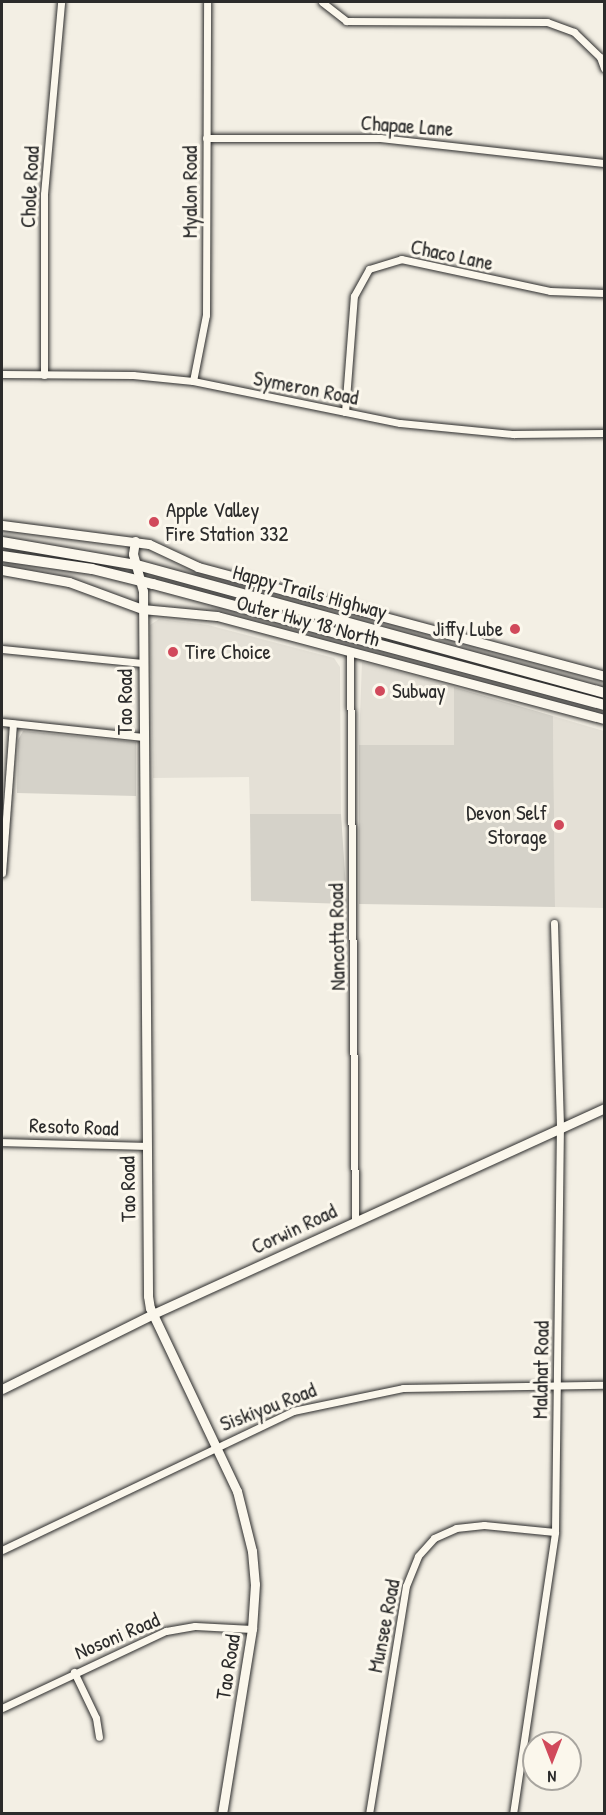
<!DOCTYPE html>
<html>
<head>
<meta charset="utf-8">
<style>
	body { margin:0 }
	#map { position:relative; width:606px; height:1815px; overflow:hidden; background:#f3efe4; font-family:"Patrick Hand",sans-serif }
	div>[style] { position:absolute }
	.built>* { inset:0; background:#e4e0d6 }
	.green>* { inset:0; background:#d5d2c9 }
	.roads { filter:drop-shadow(0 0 2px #2b2b2b) drop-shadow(0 0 2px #2b2b2b) }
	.street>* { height:7px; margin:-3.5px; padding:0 3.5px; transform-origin:3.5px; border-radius:3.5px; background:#fbf7ec }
	.secondary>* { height:9px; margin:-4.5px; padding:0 4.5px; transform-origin:4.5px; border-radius:4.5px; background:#fbf7ec }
	.primary>* { height:10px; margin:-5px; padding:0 5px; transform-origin:5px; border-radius:5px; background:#fbf7ec }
	.dots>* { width:16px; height:16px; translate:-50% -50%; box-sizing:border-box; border:3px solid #fbf7ec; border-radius:50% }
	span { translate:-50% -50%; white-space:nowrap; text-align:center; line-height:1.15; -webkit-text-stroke:6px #fbf7ec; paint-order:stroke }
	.street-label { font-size:21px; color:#2b2b2b }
	.poi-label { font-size:21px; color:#2b2b2b }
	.left { translate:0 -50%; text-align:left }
	.right { translate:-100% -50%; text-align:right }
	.frame { position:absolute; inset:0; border:3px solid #2b2b2b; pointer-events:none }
	.north { position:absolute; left:522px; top:1731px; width:60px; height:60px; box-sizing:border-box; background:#fbf7ec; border:2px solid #a8a59f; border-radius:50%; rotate:180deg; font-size:16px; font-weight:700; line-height:24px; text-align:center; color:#2b2b2b }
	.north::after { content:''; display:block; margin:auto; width:21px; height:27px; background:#d1495b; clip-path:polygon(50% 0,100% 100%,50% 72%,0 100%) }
</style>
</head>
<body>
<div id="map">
	<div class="built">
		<div style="clip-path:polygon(159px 619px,208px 625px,334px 658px,340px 667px,341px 814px,250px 814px,249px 777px,153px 778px,150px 625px)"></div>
		<div style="clip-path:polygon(362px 662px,454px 687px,454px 745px,359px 745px)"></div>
		<div style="clip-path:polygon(553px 716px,604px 731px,604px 908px,555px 907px)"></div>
	</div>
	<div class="green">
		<div style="clip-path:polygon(454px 687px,553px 716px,555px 907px,359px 904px,359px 745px,454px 745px)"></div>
		<div style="clip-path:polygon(23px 731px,136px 742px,136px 796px,17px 793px,18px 740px)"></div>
		<div style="clip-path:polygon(250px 814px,341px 814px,347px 904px,251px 901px)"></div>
	</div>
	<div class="roads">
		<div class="street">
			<div style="left:322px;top:2px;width:31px;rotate:38deg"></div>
			<div style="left:346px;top:21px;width:201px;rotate:0.3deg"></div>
			<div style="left:547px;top:22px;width:29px;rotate:20deg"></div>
			<div style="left:574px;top:32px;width:36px;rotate:44deg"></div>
			<div style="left:600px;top:57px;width:12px;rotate:70deg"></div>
			<div style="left:206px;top:138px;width:174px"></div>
			<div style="left:380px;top:138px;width:225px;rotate:6.4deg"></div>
			<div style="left:2px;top:374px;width:131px;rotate:0.4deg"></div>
			<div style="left:133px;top:375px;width:60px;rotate:5.7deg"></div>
			<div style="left:193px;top:381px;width:211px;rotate:11.5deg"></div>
			<div style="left:400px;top:423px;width:114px;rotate:5.6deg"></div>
			<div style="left:513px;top:434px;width:91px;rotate:-0.6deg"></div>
			<div style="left:44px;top:375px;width:181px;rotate:-90deg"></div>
			<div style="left:44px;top:194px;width:193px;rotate:-84.9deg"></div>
			<div style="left:193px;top:381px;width:67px;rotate:-78.9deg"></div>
			<div style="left:206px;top:315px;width:313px;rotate:-89.8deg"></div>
			<div style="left:345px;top:412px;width:116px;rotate:-85.6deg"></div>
			<div style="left:354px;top:296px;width:31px;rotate:-61deg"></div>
			<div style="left:369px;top:269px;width:34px;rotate:-17deg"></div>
			<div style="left:401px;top:259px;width:152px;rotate:12.1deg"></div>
			<div style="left:550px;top:291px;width:54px;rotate:2.1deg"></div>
			<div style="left:2px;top:649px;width:141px;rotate:5.7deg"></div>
			<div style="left:350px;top:652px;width:569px;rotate:89.5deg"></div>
			<div style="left:2px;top:722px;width:142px;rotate:6.1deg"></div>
			<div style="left:2px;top:873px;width:150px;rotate:-85.8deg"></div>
			<div style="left:2px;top:1142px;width:143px;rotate:1.6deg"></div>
			<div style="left:2px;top:1550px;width:322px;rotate:-25.5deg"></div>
			<div style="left:293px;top:1411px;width:112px;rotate:-11.8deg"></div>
			<div style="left:403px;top:1388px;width:201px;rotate:-0.9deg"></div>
			<div style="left:74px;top:1672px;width:51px;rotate:64.4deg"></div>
			<div style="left:96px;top:1718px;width:19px;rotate:81deg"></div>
			<div style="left:2px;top:1708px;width:181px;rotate:-25.2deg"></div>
			<div style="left:166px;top:1631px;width:29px;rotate:-10deg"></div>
			<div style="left:195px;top:1626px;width:57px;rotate:3deg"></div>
			<div style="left:369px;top:1814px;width:231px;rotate:-80.8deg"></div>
			<div style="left:406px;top:1586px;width:32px;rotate:-68deg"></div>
			<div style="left:418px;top:1556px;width:24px;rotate:-48deg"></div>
			<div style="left:434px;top:1538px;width:24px;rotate:-24deg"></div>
			<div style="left:456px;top:1528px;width:28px;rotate:-6deg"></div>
			<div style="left:484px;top:1525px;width:71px;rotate:5.6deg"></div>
			<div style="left:513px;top:1814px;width:285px;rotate:-81.5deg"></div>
			<div style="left:555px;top:1532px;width:406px;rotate:-89.3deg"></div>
			<div style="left:560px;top:1126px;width:203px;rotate:-91.7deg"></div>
		</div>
		<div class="secondary">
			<div style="left:2px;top:525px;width:148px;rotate:7.4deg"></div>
			<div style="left:149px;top:544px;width:54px;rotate:25.1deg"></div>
			<div style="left:198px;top:567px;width:420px;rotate:15deg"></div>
			<div style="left:135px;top:541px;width:13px;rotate:99deg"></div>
			<div style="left:133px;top:554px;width:38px;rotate:75deg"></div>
			<div style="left:143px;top:591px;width:705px;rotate:89.59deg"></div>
			<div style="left:148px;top:1296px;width:12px;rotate:81deg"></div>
			<div style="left:150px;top:1308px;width:203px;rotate:64.6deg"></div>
			<div style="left:237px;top:1491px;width:62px;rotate:76deg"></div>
			<div style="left:252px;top:1551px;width:33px;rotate:85deg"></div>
			<div style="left:255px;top:1584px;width:45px;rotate:93.8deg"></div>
			<div style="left:252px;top:1629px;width:187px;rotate:99.2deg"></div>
			<div style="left:2px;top:570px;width:68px;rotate:10.2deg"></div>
			<div style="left:69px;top:582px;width:78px;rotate:20.3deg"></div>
			<div style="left:142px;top:609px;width:75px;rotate:5.3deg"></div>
			<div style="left:217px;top:616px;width:400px;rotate:14.9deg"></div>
			<div style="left:2px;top:1389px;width:169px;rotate:-26.4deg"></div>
			<div style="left:153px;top:1314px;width:496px;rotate:-24.5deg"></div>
		</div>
		<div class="primary">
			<div style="left:2px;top:542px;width:137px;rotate:9.7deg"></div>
			<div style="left:137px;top:565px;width:484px;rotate:15.3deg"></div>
			<div style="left:2px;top:556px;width:91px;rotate:8.2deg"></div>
			<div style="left:92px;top:569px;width:63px;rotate:13.8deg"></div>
			<div style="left:153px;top:584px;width:467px;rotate:15deg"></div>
		</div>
	</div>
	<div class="dots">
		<div style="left:154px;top:522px;background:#d1495b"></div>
		<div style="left:515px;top:629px;background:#d1495b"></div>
		<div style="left:173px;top:652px;background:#d1495b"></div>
		<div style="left:380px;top:691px;background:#d1495b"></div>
		<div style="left:559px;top:825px;background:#d1495b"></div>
	</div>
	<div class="street-label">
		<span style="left:407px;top:126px;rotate:4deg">Chapae Lane</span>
		<span style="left:30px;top:187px;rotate:-87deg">Chole Road</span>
		<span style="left:190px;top:192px;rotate:-90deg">Myalon Road</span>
		<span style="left:452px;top:255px;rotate:12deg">Chaco Lane</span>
		<span style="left:306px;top:388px;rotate:11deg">Symeron Road</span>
		<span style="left:310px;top:592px;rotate:15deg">Happy Trails Highway</span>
		<span style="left:308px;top:621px;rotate:15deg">Outer Hwy 18 North</span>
		<span style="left:125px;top:702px;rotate:-90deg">Tao Road</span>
		<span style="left:337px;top:937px;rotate:-91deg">Nancotta Road</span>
		<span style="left:74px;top:1127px;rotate:2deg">Resoto Road</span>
		<span style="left:128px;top:1189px;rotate:-91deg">Tao Road</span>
		<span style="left:294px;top:1229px;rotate:-25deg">Corwin Road</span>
		<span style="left:541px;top:1370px;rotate:-89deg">Malahat Road</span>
		<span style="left:268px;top:1407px;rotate:-21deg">Siskiyou Road</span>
		<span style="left:384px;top:1626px;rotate:-79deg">Munsee Road</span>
		<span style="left:117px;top:1636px;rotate:-23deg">Nosoni Road</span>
		<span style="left:228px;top:1667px;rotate:-81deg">Tao Road</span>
	</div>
	<div class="poi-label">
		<span class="left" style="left:166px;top:522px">Apple Valley<br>Fire Station 332</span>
		<span class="right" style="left:503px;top:629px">Jiffy Lube</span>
		<span class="left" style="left:185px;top:652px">Tire Choice</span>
		<span class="left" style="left:392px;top:691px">Subway</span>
		<span class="right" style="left:547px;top:825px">Devon Self<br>Storage</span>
	</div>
	<div class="frame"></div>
	<div class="north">N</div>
</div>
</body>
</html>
